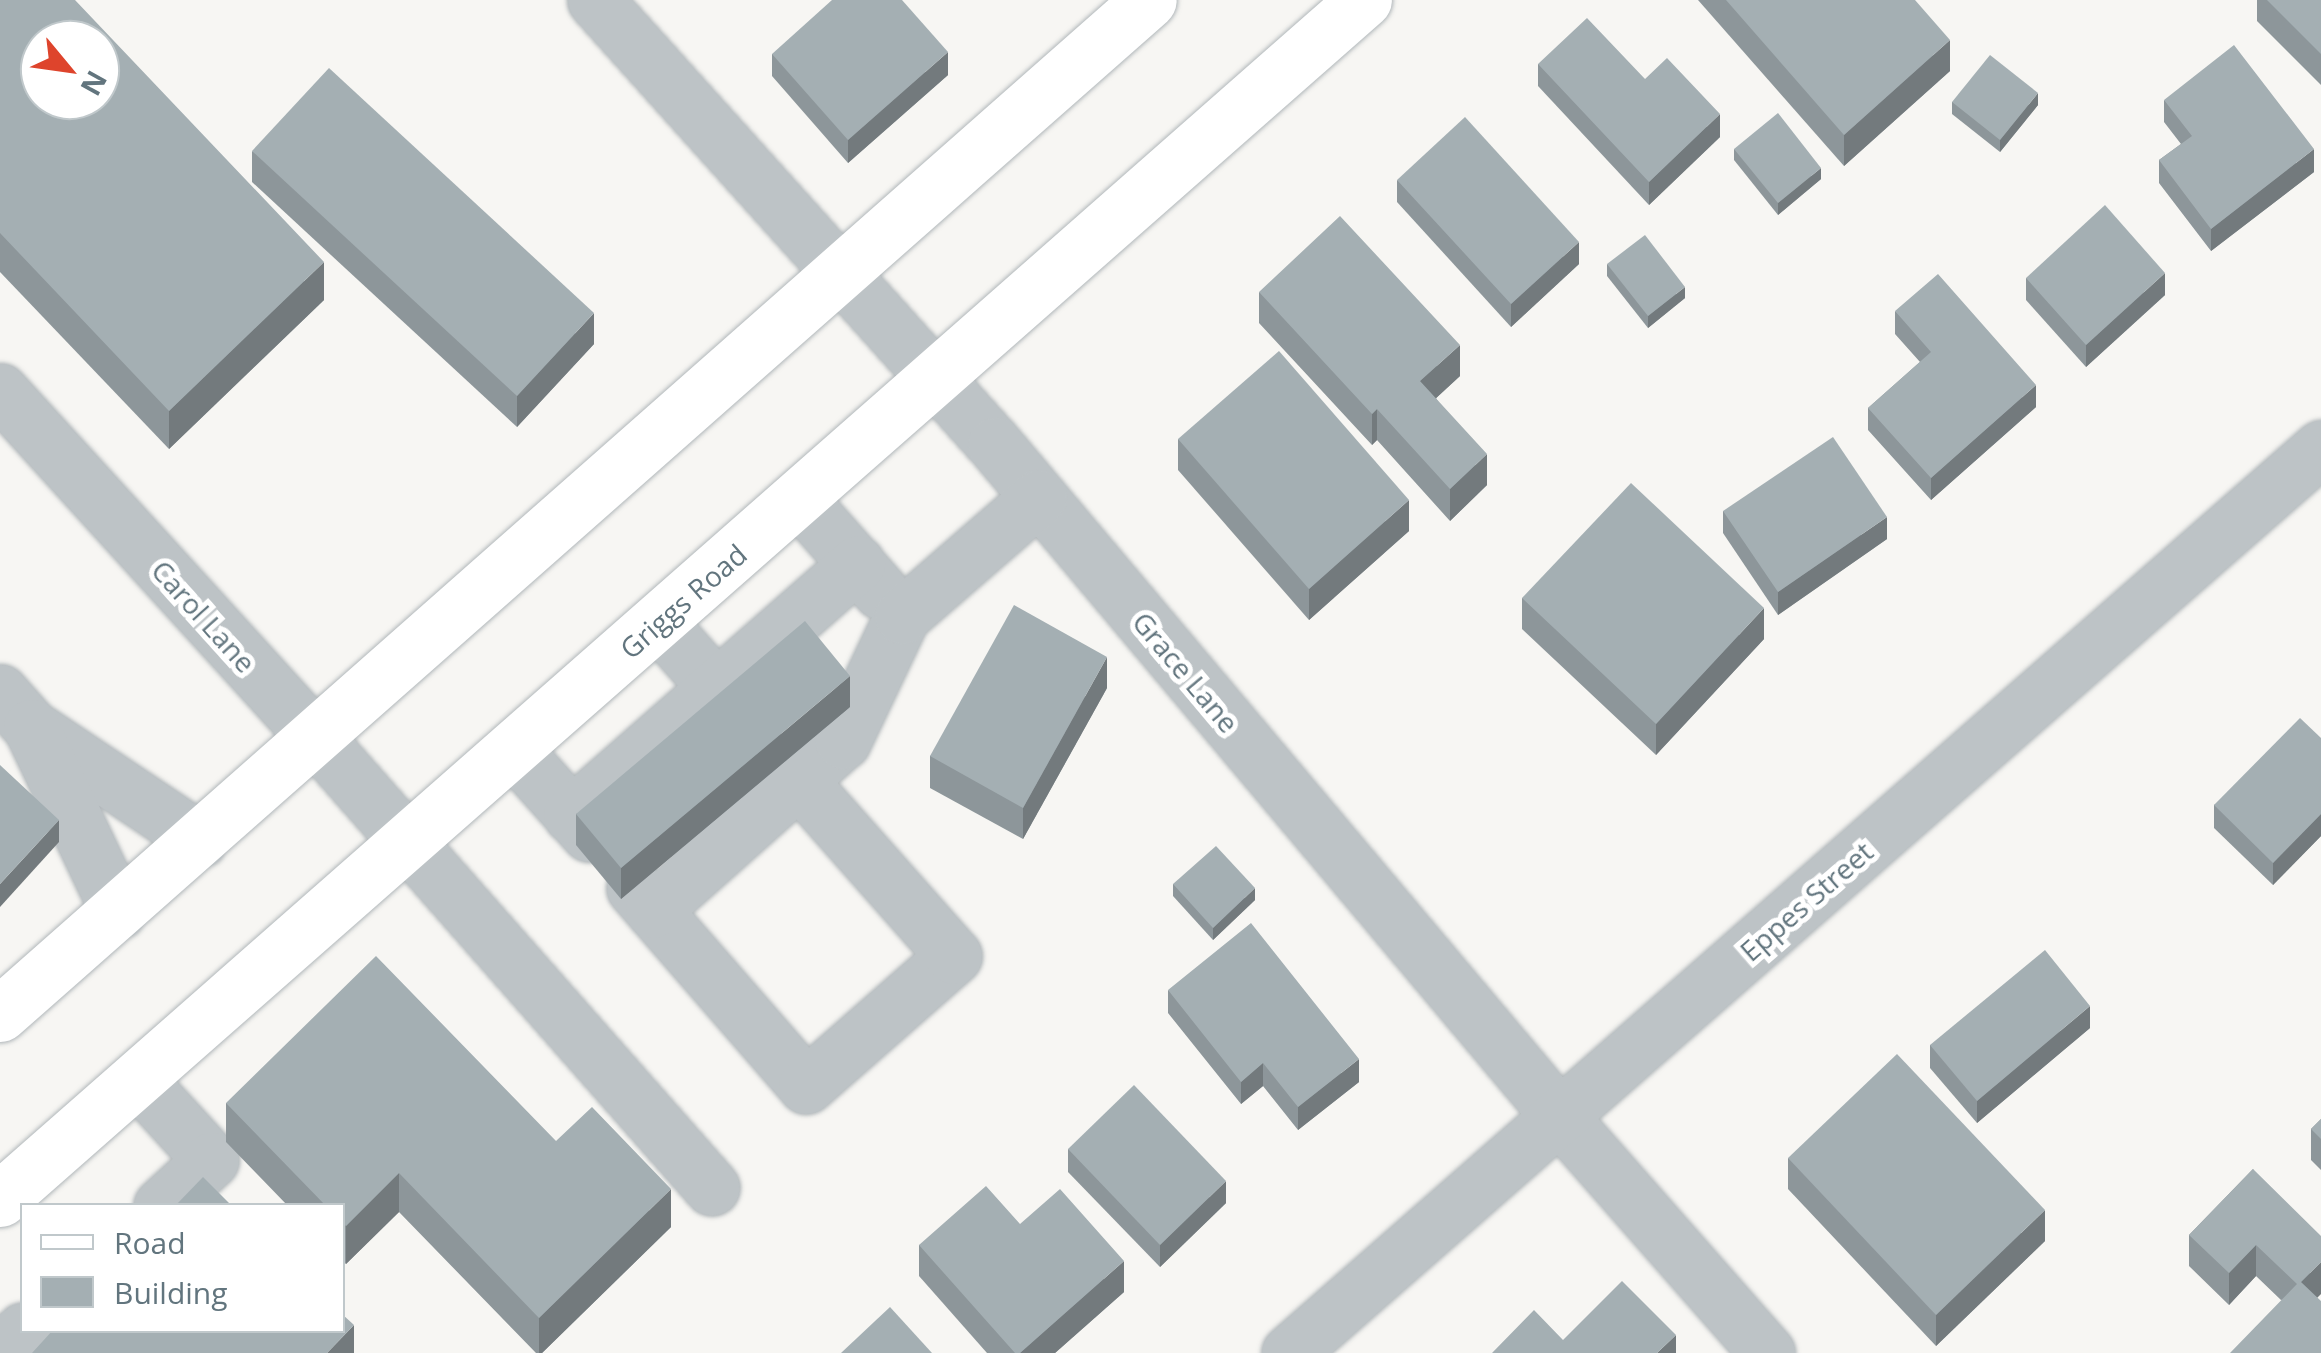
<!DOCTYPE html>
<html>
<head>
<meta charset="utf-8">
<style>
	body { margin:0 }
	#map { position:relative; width:2321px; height:1353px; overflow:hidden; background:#f7f6f3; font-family:"Open Sans",sans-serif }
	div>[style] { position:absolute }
	.roads { filter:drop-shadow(0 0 2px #b1b7ba) drop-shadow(0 0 2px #b1b7ba) }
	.minor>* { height:55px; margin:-27.5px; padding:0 27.5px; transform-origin:27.5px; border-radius:27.5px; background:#bdc3c6 }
	.major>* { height:55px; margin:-27.5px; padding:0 27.5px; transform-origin:27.5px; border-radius:27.5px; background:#fff }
	.wall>* { inset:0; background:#8d969a }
	.shaded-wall>* { inset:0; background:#737a7d }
	.building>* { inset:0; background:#a4afb3 }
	span { translate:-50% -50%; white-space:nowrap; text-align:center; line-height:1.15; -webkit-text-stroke:10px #fff; paint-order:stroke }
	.street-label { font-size:28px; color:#62757e }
	.legend { position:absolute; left:20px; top:1203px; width:325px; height:130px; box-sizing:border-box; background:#fff; border:2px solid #c0c8cb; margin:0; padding:12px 18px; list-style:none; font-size:30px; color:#62757e }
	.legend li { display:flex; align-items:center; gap:20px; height:50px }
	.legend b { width:50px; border:2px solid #c0c8cb }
	.north { position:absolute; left:20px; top:20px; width:100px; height:100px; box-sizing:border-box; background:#fff; border:2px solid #c0c8cb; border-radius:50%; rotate:119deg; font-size:28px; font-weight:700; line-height:40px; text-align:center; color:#62757e }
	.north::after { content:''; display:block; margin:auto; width:35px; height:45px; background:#de442c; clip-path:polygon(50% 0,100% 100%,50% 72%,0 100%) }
</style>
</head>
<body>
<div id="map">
	<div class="roads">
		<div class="minor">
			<div style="left:595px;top:0;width:598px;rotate:48.05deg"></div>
			<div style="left:995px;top:445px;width:878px;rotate:49.94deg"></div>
			<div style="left:1560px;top:1117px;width:314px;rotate:48.7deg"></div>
			<div style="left:0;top:391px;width:469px;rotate:47.7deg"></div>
			<div style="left:316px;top:738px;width:599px;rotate:48.65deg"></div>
			<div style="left:799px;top:499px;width:123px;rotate:48.6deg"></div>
			<div style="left:659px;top:623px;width:116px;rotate:48.5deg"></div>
			<div style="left:0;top:692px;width:47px;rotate:48.5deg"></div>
			<div style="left:31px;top:727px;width:203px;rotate:33.8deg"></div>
			<div style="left:31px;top:727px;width:204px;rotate:64.7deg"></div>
			<div style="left:513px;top:749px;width:114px;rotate:48.2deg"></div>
			<div style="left:571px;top:815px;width:381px;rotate:-41.3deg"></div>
			<div style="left:634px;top:888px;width:262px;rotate:49deg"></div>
			<div style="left:806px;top:1086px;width:197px;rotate:-41.3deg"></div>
			<div style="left:954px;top:956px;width:258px;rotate:-131.5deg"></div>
			<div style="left:653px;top:910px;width:254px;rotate:-41.7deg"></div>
			<div style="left:843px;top:741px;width:138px;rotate:-64.7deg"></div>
			<div style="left:902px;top:616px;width:181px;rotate:-41deg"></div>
			<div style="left:138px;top:1080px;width:108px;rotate:47.6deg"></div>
			<div style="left:211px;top:1160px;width:68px;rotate:137.4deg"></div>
			<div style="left:0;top:1351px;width:31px;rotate:-42deg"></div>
			<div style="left:1289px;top:1353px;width:1373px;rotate:-41.25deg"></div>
		</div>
		<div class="major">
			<div style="left:0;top:1014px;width:1532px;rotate:-41.43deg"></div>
			<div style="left:0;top:1199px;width:1816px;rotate:-41.32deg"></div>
		</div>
	</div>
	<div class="wall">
		<div style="clip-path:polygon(0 0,324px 300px,169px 449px,0 272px)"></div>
		<div style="clip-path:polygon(1698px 0,1870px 0,1950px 71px,1844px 166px)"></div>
		<div style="clip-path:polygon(2257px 0,2321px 0,2321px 85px,2257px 21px)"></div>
		<div style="clip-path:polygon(772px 54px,948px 75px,848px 163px,772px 76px)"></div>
		<div style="clip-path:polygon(1538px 64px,1645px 79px,1720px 137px,1649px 205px,1538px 86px)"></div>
		<div style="clip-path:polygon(2164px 100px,2314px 172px,2211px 251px,2159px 183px,2159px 160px,2181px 144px,2164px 122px)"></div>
		<div style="clip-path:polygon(1952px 102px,2038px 105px,2000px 152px,1952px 114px)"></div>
		<div style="clip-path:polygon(1734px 149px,1821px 179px,1778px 215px,1734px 160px)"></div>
		<div style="clip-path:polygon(252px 151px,594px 344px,517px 427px,252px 182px)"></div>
		<div style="clip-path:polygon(1397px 180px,1579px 264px,1511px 327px,1397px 202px)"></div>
		<div style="clip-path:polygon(1607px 264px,1685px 298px,1648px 328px,1607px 276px)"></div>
		<div style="clip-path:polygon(2026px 278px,2165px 295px,2086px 367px,2026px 300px)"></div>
		<div style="clip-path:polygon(1259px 292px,1460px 376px,1436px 398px,1487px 485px,1450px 521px,1377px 440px,1372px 445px,1259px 323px)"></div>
		<div style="clip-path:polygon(1895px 311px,2036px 407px,1931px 500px,1868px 430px,1868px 408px,1920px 362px,1895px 334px)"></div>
		<div style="clip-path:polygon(1178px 439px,1409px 531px,1309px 620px,1178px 470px)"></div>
		<div style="clip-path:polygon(1723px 511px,1887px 539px,1778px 615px,1723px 533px)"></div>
		<div style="clip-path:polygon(1522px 598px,1764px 639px,1656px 755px,1522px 629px)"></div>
		<div style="clip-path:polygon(1107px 688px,1023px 839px,930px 788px,930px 756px)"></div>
		<div style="clip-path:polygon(850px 707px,621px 899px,576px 845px,576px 814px)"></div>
		<div style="clip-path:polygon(2321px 738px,2321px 836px,2273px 885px,2214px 828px,2214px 805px)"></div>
		<div style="clip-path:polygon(1173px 884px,1255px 900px,1213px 940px,1173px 896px)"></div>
		<div style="clip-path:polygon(1168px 990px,1359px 1082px,1298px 1130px,1263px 1086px,1241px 1104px,1168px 1013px)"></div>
		<div style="clip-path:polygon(2090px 1028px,1977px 1123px,1930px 1068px,1930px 1045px)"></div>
		<div style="clip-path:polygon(226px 1103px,556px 1141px,671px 1227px,542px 1353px,536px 1353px,399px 1212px,346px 1264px,342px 1261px,342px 1206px,288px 1206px,226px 1142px)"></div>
		<div style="clip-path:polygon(2321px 1119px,2321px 1170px,2311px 1160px,2311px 1129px)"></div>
		<div style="clip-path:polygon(1068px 1149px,1226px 1203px,1160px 1267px,1068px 1172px)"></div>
		<div style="clip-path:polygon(1788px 1158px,2045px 1241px,1936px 1346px,1788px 1189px)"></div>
		<div style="clip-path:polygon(2253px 1169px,2321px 1294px,2281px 1300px,2256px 1276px,2229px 1305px,2189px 1266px,2189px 1235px)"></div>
		<div style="clip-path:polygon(1020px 1224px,1124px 1292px,1055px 1353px,987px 1353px,919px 1276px,919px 1245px)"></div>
	</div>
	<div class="shaded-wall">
		<div style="clip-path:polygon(1950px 40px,1950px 71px,1844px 166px,1844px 135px)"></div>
		<div style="clip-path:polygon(948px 52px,948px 75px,848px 163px,848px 140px)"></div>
		<div style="clip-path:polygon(2038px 93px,2038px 105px,2000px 152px,2000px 140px)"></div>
		<div style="clip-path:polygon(1720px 114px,1720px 137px,1649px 205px,1649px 182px)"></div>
		<div style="clip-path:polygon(2314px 149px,2314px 172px,2211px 251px,2211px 229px)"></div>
		<div style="clip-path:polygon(1821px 168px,1821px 179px,1778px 215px,1778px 203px)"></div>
		<div style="clip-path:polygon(1579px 242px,1579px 264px,1511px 327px,1511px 304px)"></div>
		<div style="clip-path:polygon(324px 262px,324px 300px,169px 449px,169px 411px)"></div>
		<div style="clip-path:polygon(2165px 273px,2165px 295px,2086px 367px,2086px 345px)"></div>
		<div style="clip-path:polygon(1685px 287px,1685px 298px,1648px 328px,1648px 316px)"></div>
		<div style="clip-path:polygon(594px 313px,594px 344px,517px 427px,517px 396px)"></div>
		<div style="clip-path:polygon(1460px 345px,1460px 376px,1420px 413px,1420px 381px)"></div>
		<div style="clip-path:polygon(2036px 385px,2036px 407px,1931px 500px,1931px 478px)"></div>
		<div style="clip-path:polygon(1377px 409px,1377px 440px,1372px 445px,1372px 414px)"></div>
		<div style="clip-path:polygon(1487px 454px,1487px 485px,1450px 521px,1450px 489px)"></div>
		<div style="clip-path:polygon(1409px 500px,1409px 531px,1309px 620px,1309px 589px)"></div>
		<div style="clip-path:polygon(1887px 517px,1887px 539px,1778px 615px,1778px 592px)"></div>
		<div style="clip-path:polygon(1764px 608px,1764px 639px,1656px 755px,1656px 724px)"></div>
		<div style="clip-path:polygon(1107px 657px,1107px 688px,1023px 839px,1023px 808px)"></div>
		<div style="clip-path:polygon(850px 676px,850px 707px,621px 899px,621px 868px)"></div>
		<div style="clip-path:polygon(2321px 814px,2321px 836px,2273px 885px,2273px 863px)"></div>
		<div style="clip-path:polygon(59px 820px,59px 842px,0 907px,0 884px)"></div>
		<div style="clip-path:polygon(1255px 888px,1255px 900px,1213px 940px,1213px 928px)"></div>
		<div style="clip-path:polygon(2090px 1006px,2090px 1028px,1977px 1123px,1977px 1101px)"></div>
		<div style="clip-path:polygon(1359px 1059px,1359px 1082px,1298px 1130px,1298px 1107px)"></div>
		<div style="clip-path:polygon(1263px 1063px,1263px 1086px,1241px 1104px,1241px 1082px)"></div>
		<div style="clip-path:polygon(399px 1173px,399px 1212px,346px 1264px,346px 1226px)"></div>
		<div style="clip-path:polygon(1226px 1181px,1226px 1203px,1160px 1267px,1160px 1245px)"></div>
		<div style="clip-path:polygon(671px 1189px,671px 1227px,542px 1353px,539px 1353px,539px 1318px)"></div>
		<div style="clip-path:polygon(2045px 1210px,2045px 1241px,1936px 1346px,1936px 1315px)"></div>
		<div style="clip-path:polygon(2256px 1245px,2256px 1276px,2229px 1305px,2229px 1273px)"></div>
		<div style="clip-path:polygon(1124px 1261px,1124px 1292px,1055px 1353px,1020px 1353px)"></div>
		<div style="clip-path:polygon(2321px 1262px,2321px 1294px,2301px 1314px,2301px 1282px)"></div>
		<div style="clip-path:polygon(354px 1325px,354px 1353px,327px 1353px)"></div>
		<div style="clip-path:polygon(1676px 1335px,1676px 1353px,1657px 1353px)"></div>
	</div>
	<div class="building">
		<div style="clip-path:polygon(evenodd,0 0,75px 0,324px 262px,169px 411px,0 233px,0 0,40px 40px,100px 40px,100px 100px,40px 100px,40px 40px)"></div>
		<div style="clip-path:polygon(832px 0,902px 0,948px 52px,848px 140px,772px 54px)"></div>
		<div style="clip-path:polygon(1726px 0,1915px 0,1950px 40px,1844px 135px)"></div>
		<div style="clip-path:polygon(2267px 0,2321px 0,2321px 54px)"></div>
		<div style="clip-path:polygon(1587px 18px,1645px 79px,1667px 58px,1720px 114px,1649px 182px,1538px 64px)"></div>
		<div style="clip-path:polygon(2234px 45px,2314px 149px,2211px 229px,2159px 160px,2192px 136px,2164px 100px)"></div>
		<div style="clip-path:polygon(1990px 55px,2038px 93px,2000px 140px,1952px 102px)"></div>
		<div style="clip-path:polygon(329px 68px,594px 313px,517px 396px,252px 151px)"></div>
		<div style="clip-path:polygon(1778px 113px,1821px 168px,1778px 203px,1734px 149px)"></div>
		<div style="clip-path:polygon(1465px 117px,1579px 242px,1511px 304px,1397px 180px)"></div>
		<div style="clip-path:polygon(2105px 205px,2165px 273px,2086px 345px,2026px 278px)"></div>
		<div style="clip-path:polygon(1340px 216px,1460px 345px,1420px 381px,1487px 454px,1450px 489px,1377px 409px,1372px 414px,1259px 292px)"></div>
		<div style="clip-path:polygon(1645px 235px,1685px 287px,1648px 316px,1607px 264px)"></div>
		<div style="clip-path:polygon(1938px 274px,2036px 385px,1931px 478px,1868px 408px,1931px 352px,1895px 311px)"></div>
		<div style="clip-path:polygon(1279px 351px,1409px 500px,1309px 589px,1178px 439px)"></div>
		<div style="clip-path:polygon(1833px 437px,1887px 517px,1778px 592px,1723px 511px)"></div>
		<div style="clip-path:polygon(1631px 483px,1764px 608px,1656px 724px,1522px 598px)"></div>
		<div style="clip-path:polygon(1014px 605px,1107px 657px,1023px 808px,930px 756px)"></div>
		<div style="clip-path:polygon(805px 621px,850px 676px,621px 868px,576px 814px)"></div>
		<div style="clip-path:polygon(2300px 718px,2321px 738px,2321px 814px,2273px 863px,2214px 805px)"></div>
		<div style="clip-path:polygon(0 765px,59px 820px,0 884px)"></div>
		<div style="clip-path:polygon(1216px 846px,1255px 888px,1213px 928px,1173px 884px)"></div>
		<div style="clip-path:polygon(1251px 923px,1359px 1059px,1298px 1107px,1263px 1063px,1241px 1082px,1168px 990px)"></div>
		<div style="clip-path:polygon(2045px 950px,2090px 1006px,1977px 1101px,1930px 1045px)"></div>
		<div style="clip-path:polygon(376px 956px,556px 1141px,592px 1107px,671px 1189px,539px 1318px,399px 1173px,346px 1226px,342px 1223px,342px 1206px,326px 1206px,226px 1103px)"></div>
		<div style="clip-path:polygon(1897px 1054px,2045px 1210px,1936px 1315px,1788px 1158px)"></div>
		<div style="clip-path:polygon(1134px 1085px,1226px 1181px,1160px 1245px,1068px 1149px)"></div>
		<div style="clip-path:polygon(2321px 1119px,2321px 1139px,2311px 1129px)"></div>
		<div style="clip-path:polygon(2253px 1169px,2321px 1236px,2321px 1262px,2301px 1282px,2321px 1301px,2321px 1353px,2230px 1353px,2297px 1284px,2256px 1245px,2229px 1273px,2189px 1235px)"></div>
		<div style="clip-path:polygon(203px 1177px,232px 1206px,175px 1206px)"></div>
		<div style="clip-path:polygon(986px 1186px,1020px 1224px,1060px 1189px,1124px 1261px,1020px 1353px,1015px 1353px,919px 1245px)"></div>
		<div style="clip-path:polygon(1622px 1281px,1676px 1335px,1657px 1353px,1492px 1353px,1534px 1310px,1563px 1340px)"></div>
		<div style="clip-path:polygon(890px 1307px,932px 1353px,841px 1353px)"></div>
		<div style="clip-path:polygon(342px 1314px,354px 1325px,327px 1353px,32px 1353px,53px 1330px,342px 1330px)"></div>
	</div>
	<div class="street-label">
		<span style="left:683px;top:601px;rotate:-41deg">Griggs Road</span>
		<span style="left:204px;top:616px;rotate:48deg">Carol Lane</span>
		<span style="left:1186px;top:672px;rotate:50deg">Grace Lane</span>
		<span style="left:1806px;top:901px;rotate:-41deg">Eppes Street</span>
	</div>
	<ul class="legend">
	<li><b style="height:12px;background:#fff"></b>Road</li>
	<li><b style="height:28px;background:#a4afb3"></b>Building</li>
	</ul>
	<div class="north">N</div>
</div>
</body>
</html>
